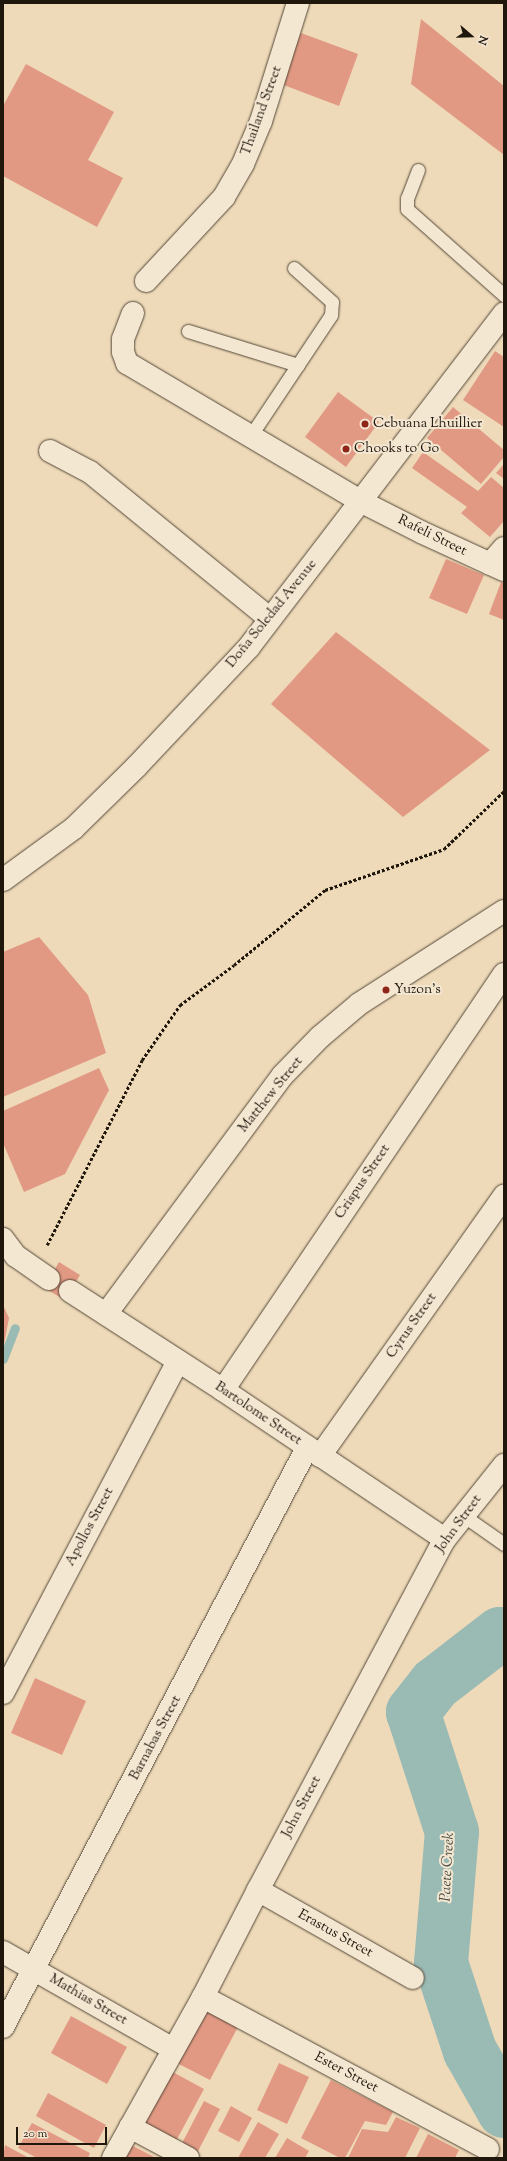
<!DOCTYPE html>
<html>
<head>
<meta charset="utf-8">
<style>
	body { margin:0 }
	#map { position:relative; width:507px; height:2161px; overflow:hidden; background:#eedab9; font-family:"Sorts Mill Goudy",serif }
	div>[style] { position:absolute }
	.stream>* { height:9px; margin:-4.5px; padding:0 4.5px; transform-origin:4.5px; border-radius:4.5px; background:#9abab4 }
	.river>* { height:54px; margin:-27px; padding:0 27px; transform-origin:27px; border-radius:27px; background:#9abab4 }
	.building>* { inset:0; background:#e29983 }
	.path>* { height:2.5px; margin-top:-1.25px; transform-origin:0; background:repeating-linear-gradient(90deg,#1f160c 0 3px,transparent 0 5px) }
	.roads { filter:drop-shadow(0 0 1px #534737) drop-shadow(0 0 1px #534737) }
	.lane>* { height:13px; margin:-6.5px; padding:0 6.5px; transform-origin:6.5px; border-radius:6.5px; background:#f4e7d2 }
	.street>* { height:22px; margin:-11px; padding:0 11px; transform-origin:11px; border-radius:11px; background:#f4e7d2 }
	.secondary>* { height:22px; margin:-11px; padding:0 11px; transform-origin:11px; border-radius:11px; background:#f4e7d2 }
	.dots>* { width:11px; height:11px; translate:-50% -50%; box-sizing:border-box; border:2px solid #f4e7d2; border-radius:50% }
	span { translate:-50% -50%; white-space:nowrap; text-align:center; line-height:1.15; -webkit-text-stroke:4px #f4e7d2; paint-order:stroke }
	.street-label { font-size:14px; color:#1f160c }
	.poi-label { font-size:14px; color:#1f160c }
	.left { translate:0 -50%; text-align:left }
	.water-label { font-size:15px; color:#4a4f47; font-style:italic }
	.frame { position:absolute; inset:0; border:4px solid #1f160c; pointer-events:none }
	.north { position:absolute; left:451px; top:16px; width:40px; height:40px; -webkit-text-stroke:3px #f4e7d2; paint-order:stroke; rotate:110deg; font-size:11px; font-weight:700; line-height:16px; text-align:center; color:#1f160c }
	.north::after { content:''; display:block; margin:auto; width:14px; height:18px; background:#1f160c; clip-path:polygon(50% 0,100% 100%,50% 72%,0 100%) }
	.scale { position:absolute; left:16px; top:2127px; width:91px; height:18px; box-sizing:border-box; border:2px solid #1f160c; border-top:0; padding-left:5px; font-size:12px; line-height:14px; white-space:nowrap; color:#1f160c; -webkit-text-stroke:3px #f4e7d2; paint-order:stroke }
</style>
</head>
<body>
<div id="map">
	<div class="stream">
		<div style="left:3px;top:1359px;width:33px;rotate:-69deg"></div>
	</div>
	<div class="river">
		<div style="left:504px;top:1635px;width:4px;rotate:-166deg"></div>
		<div style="left:500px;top:1634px;width:82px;rotate:142.4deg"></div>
		<div style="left:435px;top:1684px;width:36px;rotate:128deg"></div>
		<div style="left:413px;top:1712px;width:126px;rotate:72deg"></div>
		<div style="left:452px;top:1832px;width:131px;rotate:94.8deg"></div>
		<div style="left:441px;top:1963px;width:93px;rotate:71.8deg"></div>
		<div style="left:470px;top:2051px;width:69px;rotate:60.5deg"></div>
	</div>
	<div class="building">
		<div style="clip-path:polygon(421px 19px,504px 86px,504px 155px,411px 84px)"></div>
		<div style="clip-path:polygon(301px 33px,358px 54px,339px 106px,281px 84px)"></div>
		<div style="clip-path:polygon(26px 64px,114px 112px,88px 160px,123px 178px,97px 227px,3px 176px,3px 106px)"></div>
		<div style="clip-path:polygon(495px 351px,504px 357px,504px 427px,463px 400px)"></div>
		<div style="clip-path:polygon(338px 392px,379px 422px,346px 467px,305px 437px)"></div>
		<div style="clip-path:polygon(453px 407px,504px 450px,504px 457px,481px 484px,427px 438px)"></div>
		<div style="clip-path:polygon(423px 452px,478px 491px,491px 477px,504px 488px,504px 521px,490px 537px,461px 513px,467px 507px,412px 468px)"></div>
		<div style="clip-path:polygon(504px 464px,504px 479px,496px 473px)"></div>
		<div style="clip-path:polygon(446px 559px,484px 575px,467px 614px,429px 598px)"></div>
		<div style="clip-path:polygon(501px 582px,504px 583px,504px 620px,489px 614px)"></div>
		<div style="clip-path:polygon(336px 632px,490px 750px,403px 817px,271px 704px)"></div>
		<div style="clip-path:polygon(39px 937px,88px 995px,106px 1053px,3px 1097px,3px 952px)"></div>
		<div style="clip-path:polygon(99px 1068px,109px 1090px,65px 1174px,24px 1192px,3px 1143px,3px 1111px)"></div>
		<div style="clip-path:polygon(59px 1262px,80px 1275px,65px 1300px,44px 1288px)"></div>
		<div style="clip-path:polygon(3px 1305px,9px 1318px,4px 1344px,3px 1344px)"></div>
		<div style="clip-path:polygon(35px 1678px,86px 1701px,62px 1755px,11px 1733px)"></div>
		<div style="clip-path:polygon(204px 2003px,240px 2023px,210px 2080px,173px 2061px)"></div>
		<div style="clip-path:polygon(71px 2016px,127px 2047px,107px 2084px,51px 2053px)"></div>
		<div style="clip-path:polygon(279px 2063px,309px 2077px,287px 2124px,257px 2110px)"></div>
		<div style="clip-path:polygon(169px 2070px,204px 2089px,176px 2141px,140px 2122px)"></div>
		<div style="clip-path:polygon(331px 2080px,393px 2112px,386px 2125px,365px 2121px,345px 2158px,340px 2158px,301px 2138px)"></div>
		<div style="clip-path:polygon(48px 2093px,106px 2125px,94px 2148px,36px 2116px)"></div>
		<div style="clip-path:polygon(204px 2101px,220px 2109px,196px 2155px,180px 2147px)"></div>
		<div style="clip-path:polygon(231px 2106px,252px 2118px,239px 2142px,218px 2131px)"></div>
		<div style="clip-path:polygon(396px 2117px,420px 2128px,405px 2158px,348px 2158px,362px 2129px,388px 2132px)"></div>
		<div style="clip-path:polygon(258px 2122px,279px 2134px,265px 2158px,238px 2158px)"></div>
		<div style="clip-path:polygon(32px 2123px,90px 2153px,88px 2158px,37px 2158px,18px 2148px)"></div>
		<div style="clip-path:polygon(428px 2134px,459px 2150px,455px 2158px,416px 2158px)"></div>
		<div style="clip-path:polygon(287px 2138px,309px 2151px,305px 2158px,275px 2158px)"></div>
		<div style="clip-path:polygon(5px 2145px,29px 2158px,3px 2158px)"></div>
		<div style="clip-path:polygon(131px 2145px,156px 2158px,125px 2158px)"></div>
	</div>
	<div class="path">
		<div style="left:47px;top:1245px;width:208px;rotate:-62.8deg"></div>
		<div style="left:142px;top:1060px;width:67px;rotate:-55.4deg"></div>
		<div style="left:180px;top:1005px;width:67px;rotate:-36.5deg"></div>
		<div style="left:234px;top:965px;width:118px;rotate:-39.5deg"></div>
		<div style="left:325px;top:890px;width:126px;rotate:-19deg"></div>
		<div style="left:444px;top:849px;width:83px;rotate:-44deg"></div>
	</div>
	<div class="roads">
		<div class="lane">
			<div style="left:418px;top:170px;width:30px;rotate:111deg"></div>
			<div style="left:407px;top:198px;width:11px;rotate:90deg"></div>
			<div style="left:407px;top:209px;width:130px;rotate:41.6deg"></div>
			<div style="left:188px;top:331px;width:115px;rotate:17.2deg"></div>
			<div style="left:251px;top:435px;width:144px;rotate:-56.3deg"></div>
			<div style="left:331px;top:315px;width:13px;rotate:-86deg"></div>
			<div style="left:332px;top:302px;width:51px;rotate:-138.2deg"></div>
			<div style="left:464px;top:1516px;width:49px;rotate:35deg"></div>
		</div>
		<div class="street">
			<div style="left:146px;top:281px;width:115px;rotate:-47.1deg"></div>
			<div style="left:224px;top:197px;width:38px;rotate:-60deg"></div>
			<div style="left:243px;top:164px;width:47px;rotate:-67.3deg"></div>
			<div style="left:261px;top:121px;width:124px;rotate:-72.6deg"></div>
			<div style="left:133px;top:313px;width:28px;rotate:111deg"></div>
			<div style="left:123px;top:339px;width:13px;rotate:90deg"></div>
			<div style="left:123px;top:352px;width:12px;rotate:70deg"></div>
			<div style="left:127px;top:363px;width:271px;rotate:30.6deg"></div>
			<div style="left:360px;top:501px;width:68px;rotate:26.9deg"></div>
			<div style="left:421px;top:532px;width:91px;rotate:24.6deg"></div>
			<div style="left:50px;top:451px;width:45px;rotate:27.7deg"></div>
			<div style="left:90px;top:472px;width:232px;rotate:39.2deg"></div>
			<div style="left:490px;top:564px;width:21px;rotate:-49deg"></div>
			<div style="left:3px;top:1239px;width:21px;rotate:53deg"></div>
			<div style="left:16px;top:1256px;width:40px;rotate:34.9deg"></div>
			<div style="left:70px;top:1291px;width:182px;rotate:32.9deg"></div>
			<div style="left:223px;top:1390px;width:267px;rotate:33.9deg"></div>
			<div style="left:106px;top:1314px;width:297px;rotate:-53.5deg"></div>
			<div style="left:283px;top:1075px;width:53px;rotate:-45.8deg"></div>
			<div style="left:320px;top:1037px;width:51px;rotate:-40.2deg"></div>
			<div style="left:359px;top:1004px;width:172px;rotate:-32.7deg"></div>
			<div style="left:223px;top:1390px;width:502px;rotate:-55.96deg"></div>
			<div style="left:320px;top:1456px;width:319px;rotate:-54.7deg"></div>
			<div style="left:3px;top:1693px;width:375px;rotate:-62.2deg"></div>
			<div style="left:258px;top:1890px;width:178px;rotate:29.6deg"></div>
			<div style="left:3px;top:1952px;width:196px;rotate:29.7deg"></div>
			<div style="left:203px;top:1997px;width:323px;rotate:28.1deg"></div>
			<div style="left:3px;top:2027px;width:654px;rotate:-62.3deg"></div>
			<div style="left:130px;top:2127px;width:66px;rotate:28.1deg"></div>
			<div style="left:113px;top:2158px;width:184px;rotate:-60.8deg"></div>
			<div style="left:203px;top:1997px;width:120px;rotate:-62.8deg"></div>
			<div style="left:258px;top:1890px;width:398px;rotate:-62deg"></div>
			<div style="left:445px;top:1539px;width:95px;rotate:-51.4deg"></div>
		</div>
		<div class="secondary">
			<div style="left:3px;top:880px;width:88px;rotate:-36.2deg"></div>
			<div style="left:74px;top:828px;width:88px;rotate:-44.5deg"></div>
			<div style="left:137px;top:766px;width:163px;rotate:-46.7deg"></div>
			<div style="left:249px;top:647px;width:420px;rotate:-52.6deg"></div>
		</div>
	</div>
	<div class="dots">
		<div style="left:365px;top:424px;background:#8f2418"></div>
		<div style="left:346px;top:449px;background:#8f2418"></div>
		<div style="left:386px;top:990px;background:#8f2418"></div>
	</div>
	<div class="street-label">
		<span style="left:262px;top:111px;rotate:-70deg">Thailand Street</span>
		<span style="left:432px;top:536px;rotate:26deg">Rafeli Street</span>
		<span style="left:272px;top:614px;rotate:-51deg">Doña Soledad Avenue</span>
		<span style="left:271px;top:1095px;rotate:-51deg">Matthew Street</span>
		<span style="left:363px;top:1182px;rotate:-56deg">Crispus Street</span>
		<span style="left:412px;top:1326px;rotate:-55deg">Cyrus Street</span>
		<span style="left:258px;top:1414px;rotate:34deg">Bartolome Street</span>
		<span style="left:459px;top:1524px;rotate:-54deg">John Street</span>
		<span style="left:90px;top:1527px;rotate:-62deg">Apollos Street</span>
		<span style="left:156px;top:1738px;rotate:-62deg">Barnabas Street</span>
		<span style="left:302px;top:1807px;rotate:-62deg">John Street</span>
		<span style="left:335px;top:1934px;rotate:29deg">Erastus Street</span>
		<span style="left:88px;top:2000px;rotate:30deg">Mathias Street</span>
		<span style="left:346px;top:2073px;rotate:28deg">Ester Street</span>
	</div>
	<div class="poi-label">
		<span class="left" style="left:373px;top:424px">Cebuana Lhuillier</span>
		<span class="left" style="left:354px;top:449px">Chooks to Go</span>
		<span class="left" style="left:394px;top:990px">Yuzon's</span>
	</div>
	<div class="water-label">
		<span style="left:448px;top:1867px;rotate:-87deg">Paete Creek</span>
	</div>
	<div class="frame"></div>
	<div class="north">N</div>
	<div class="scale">20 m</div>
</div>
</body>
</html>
